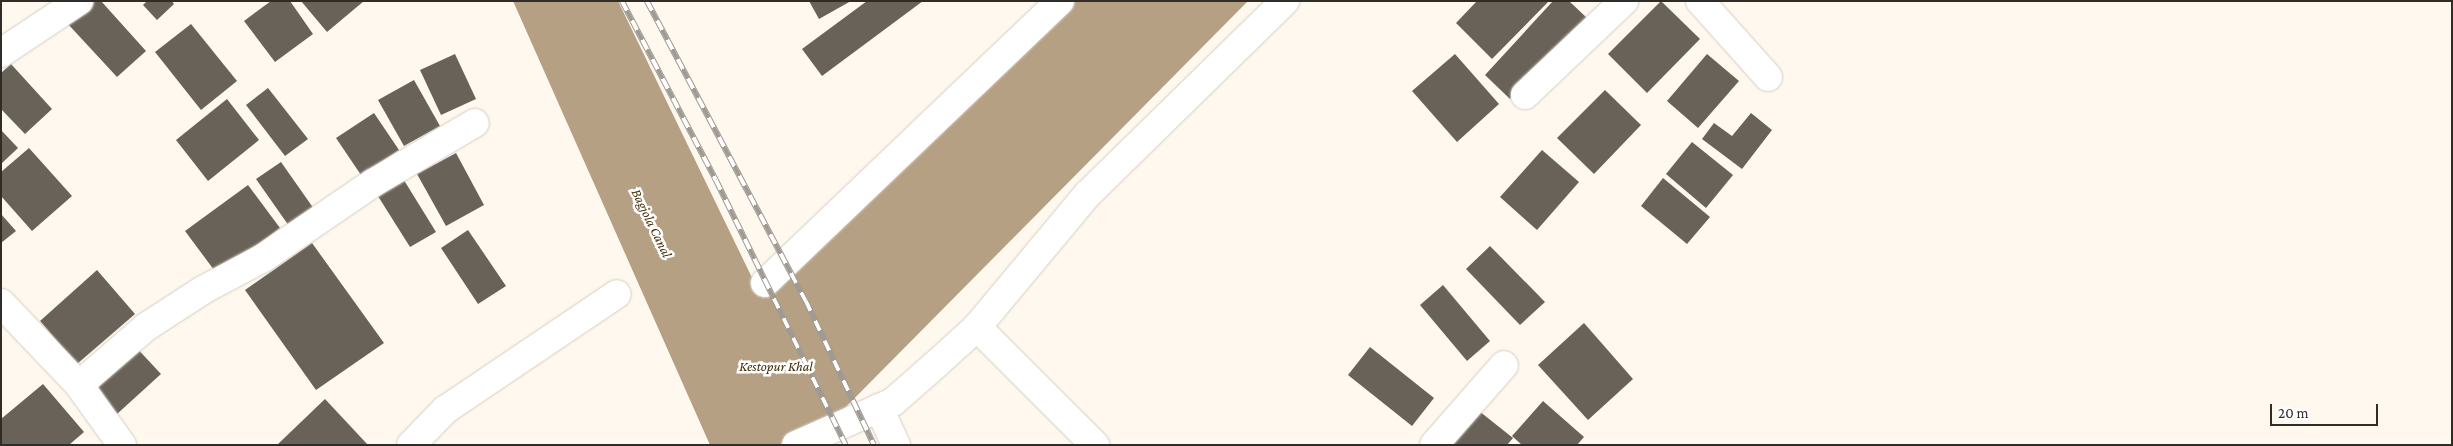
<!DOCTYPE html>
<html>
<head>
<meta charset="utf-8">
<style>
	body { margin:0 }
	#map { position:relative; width:2453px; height:446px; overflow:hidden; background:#fef8ef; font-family:"Crimson Pro",serif }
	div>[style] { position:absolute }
	.water>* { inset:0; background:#b6a083 }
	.building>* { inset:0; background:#696259 }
	.roads { filter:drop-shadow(0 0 1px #d6cec3) drop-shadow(0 0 1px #d6cec3) }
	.minor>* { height:28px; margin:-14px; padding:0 14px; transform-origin:14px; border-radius:14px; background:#fff }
	.tertiary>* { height:28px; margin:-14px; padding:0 14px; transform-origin:14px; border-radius:14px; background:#fff }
	.rail>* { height:5.5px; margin-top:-2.75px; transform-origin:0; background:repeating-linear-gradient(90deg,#fff 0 11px,#9f9a93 0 22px); box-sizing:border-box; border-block:1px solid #9f9a93 }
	span { translate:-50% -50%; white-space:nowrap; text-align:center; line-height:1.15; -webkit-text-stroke:5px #fff; paint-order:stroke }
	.water-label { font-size:14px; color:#422a02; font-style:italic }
	.frame { position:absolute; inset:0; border:2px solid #302d29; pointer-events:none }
	.scale { position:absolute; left:2270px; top:404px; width:108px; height:22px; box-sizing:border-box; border:2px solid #302d29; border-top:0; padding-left:6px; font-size:15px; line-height:18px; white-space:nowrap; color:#302d29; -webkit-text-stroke:4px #fff; paint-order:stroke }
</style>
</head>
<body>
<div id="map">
	<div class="water">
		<div style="clip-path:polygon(513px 1px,618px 1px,758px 290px,1064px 1px,1248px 1px,825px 428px,833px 445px,710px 445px)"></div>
	</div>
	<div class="building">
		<div style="clip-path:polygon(91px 1px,101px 1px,146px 51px,117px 77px,67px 23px)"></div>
		<div style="clip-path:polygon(147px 1px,172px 1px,174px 4px,157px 20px,143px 5px)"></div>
		<div style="clip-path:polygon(271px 1px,290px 1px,313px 34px,275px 62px,244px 21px)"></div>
		<div style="clip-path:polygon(301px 1px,364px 1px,327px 32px)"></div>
		<div style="clip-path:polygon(809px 1px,851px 1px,819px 19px)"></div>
		<div style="clip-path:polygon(867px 1px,923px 1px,822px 76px,802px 49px)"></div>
		<div style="clip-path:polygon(1477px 1px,1549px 1px,1492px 59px,1456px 23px)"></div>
		<div style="clip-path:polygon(1553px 1px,1569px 1px,1587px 18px,1510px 99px,1485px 75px)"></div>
		<div style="clip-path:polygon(1661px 1px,1700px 39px,1647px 93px,1608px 54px)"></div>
		<div style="clip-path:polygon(191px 24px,237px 81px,201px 110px,155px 52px)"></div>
		<div style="clip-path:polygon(455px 54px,476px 99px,441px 115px,420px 70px)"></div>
		<div style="clip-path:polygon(1455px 54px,1499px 104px,1457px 142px,1412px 91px)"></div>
		<div style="clip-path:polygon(1707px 54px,1739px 81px,1698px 128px,1667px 101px)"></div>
		<div style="clip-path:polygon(11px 64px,52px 109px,25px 134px,1px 109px,1px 73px)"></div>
		<div style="clip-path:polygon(414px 80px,440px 126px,404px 146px,378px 100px)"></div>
		<div style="clip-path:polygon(268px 88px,308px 139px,285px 156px,246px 105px)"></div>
		<div style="clip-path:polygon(1605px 90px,1641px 125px,1594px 174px,1557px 138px)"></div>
		<div style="clip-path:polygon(227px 99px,259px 140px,208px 181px,176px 140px)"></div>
		<div style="clip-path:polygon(374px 113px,399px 150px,361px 175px,336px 138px)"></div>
		<div style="clip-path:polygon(1751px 113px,1772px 130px,1742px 169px,1702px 139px,1714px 123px,1732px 136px)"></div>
		<div style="clip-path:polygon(1px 130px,18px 148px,1px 164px)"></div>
		<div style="clip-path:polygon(1692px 142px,1733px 175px,1706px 208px,1666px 174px)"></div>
		<div style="clip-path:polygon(29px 148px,72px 196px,32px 231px,1px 196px,1px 172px)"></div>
		<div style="clip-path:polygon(1542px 150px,1579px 182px,1537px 230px,1500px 197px)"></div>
		<div style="clip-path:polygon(456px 153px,484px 205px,446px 226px,417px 174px)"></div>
		<div style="clip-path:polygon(281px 162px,314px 209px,289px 226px,256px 179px)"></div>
		<div style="clip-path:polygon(402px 177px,436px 232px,410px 247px,376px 193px)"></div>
		<div style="clip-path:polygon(1663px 178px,1710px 217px,1687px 244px,1641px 206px)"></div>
		<div style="clip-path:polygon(248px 185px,280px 228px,217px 274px,185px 231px)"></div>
		<div style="clip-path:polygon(1px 214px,16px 231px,1px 243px)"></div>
		<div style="clip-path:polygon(468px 230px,506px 286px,478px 304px,441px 248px)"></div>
		<div style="clip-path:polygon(312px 243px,384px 343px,316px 390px,245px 290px)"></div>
		<div style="clip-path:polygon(1490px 246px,1545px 302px,1520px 325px,1466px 269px)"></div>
		<div style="clip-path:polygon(97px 270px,135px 314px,77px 364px,40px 321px)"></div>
		<div style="clip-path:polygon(1443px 285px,1490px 341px,1467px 361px,1420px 305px)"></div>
		<div style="clip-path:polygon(1584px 323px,1633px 379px,1588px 420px,1538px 365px)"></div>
		<div style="clip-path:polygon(133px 344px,161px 374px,117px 414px,89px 384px)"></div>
		<div style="clip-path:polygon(1370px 347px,1434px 398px,1412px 426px,1348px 375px)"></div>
		<div style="clip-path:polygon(43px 384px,84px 432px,69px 445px,2px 445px,1px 419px)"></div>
		<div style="clip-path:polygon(325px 399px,368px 445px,277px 445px)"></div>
		<div style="clip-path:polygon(1543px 401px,1584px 437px,1577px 445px,1522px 445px,1512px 436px)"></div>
		<div style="clip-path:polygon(1474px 407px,1513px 438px,1507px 445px,1451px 445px)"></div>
	</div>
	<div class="roads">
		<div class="minor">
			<div style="left:1700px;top:1px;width:102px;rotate:48.2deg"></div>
			<div style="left:1px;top:53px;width:94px;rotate:-33.7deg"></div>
			<div style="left:1525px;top:95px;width:137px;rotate:-43.5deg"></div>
			<div style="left:765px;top:283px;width:408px;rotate:-43.7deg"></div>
			<div style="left:977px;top:327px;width:167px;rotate:45deg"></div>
			<div style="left:79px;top:385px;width:89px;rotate:-40.9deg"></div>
			<div style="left:146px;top:327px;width:68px;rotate:-33deg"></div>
			<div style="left:203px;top:290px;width:68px;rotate:-28.1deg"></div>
			<div style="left:263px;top:258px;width:133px;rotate:-34.3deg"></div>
			<div style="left:373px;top:183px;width:118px;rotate:-30.5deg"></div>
			<div style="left:879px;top:408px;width:41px;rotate:65.3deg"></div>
			<div style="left:411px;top:445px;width:49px;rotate:-45.8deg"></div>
			<div style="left:445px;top:410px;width:207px;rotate:-34deg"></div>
			<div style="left:1434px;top:445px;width:106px;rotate:-48.8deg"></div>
		</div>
		<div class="tertiary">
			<div style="left:1px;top:303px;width:113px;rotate:46.4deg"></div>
			<div style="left:79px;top:385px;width:74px;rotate:54.4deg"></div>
			<div style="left:796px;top:445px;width:106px;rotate:-23.9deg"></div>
			<div style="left:893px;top:402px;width:55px;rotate:-41.3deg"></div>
			<div style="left:934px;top:366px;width:58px;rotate:-42.2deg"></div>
			<div style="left:977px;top:327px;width:173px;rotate:-50.2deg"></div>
			<div style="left:1088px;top:194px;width:276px;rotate:-44.4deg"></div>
		</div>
	</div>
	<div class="rail">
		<div style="left:622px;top:1px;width:202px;rotate:62.3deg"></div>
		<div style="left:716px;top:180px;width:295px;rotate:63.9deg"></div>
		<div style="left:647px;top:1px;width:340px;rotate:62.1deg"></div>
		<div style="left:806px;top:301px;width:159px;rotate:64.7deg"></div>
	</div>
	<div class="water-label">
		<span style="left:652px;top:223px;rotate:64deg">Bagjola Canal</span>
		<span style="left:776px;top:366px">Kestopur Khal</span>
	</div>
	<div class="frame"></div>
	<div class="scale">20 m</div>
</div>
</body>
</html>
